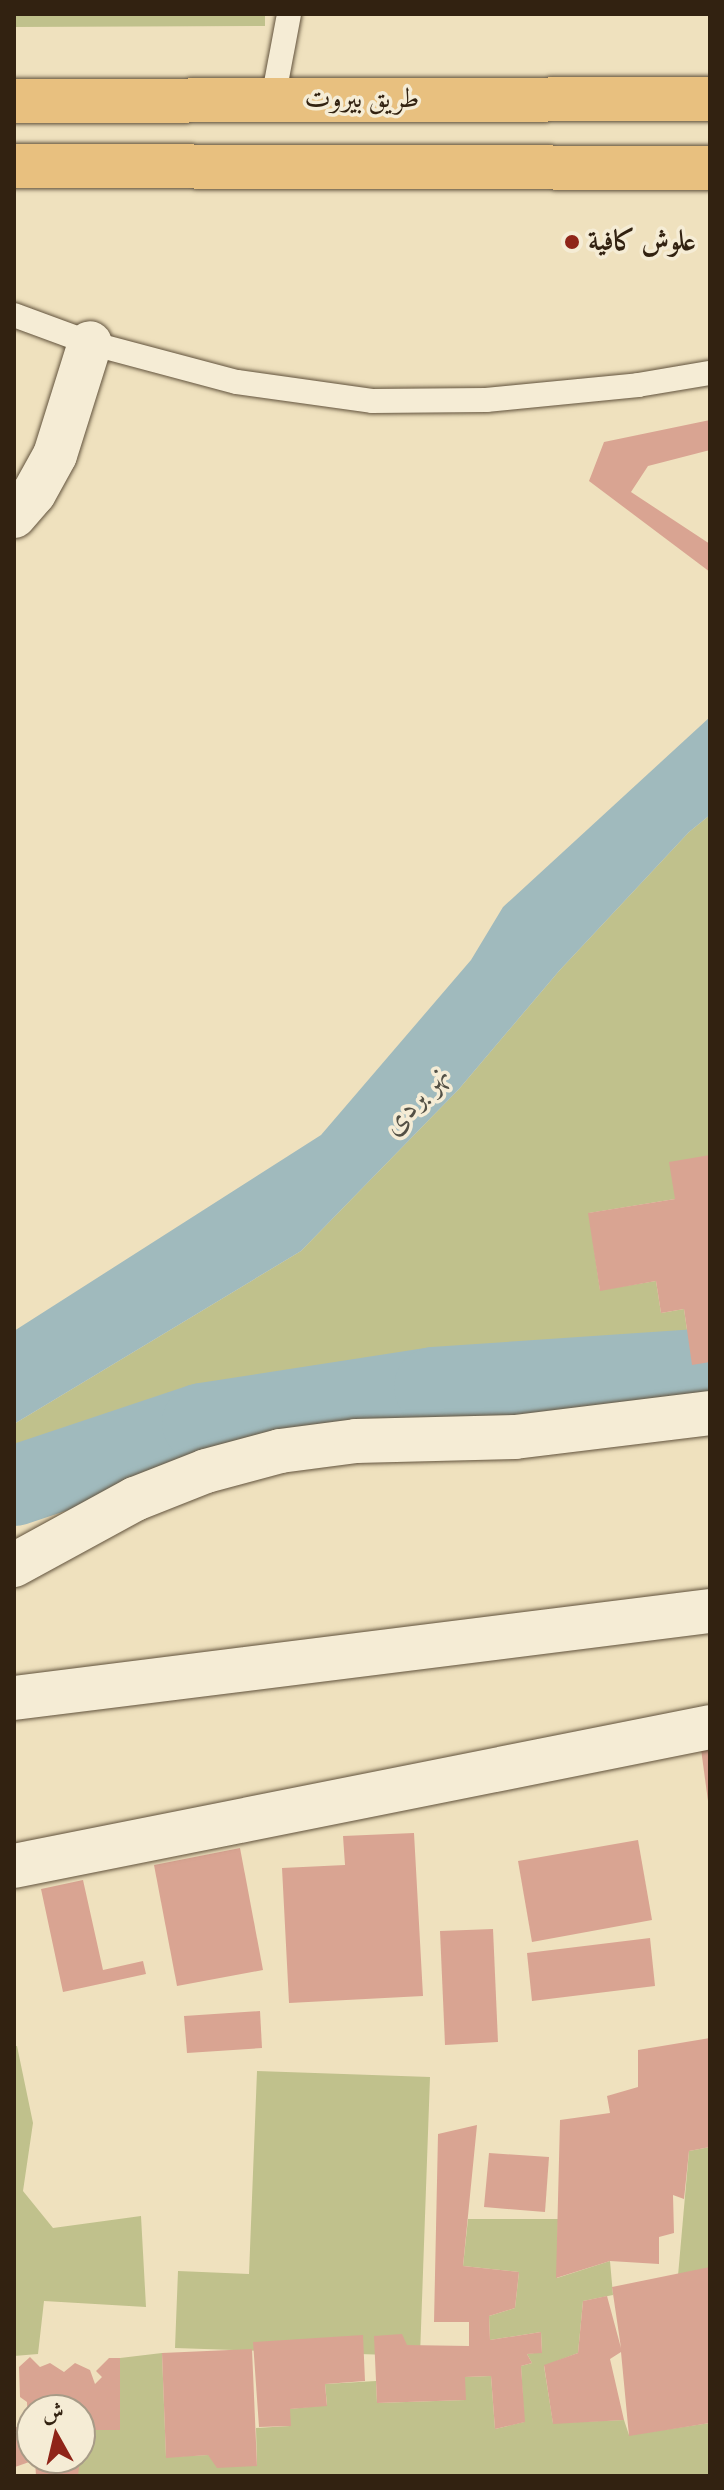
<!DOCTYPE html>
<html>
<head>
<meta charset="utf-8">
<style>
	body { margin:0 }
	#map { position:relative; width:724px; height:2490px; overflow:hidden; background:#efe1be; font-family:"IM FELL Double Pica",Amiri,serif }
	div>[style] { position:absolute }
	.green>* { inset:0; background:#c0c18c }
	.water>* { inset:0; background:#a0babd }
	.river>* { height:80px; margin:-40px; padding:0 40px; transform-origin:40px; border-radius:40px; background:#a0babd }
	.building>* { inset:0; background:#d9a492 }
	.roads { filter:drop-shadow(0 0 2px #61523c) drop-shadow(0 0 2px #61523c) }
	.lane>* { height:24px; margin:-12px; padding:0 12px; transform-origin:12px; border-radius:12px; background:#f5ecd5 }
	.street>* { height:44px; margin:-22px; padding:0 22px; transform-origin:22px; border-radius:22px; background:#f5ecd5 }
	.primary>* { height:44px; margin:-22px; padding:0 22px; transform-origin:22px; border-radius:22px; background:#e8c07f }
	.dots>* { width:22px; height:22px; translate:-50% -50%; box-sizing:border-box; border:4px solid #f5ecd5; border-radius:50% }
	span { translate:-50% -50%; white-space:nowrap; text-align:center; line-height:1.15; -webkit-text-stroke:7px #f5ecd5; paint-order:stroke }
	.street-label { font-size:28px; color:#322211 }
	.poi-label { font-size:28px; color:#322211; font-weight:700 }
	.left { translate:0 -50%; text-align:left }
	.water-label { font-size:30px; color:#535045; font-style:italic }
	.frame { position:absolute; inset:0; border:16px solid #322211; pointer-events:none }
	.north { position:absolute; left:16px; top:2394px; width:80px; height:80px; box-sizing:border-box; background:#f5ecd5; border:2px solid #a79b87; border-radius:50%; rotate:352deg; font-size:22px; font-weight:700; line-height:32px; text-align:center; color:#322211 }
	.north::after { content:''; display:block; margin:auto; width:28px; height:36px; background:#8f2418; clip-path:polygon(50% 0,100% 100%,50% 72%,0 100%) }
</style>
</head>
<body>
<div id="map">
	<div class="green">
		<div style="clip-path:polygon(14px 14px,265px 14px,265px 26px,14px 27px)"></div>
		<div style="clip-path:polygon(710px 815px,710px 1155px,675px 1199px,589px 1213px,600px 1290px,656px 1281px,661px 1313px,684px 1309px,692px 1365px,470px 1366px,192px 1393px,14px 1464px,14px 1424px,301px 1251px,459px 1089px,559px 971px,689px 832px)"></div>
		<div style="clip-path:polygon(14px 2046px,17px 2046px,33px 2123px,23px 2191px,53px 2228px,141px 2216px,146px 2307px,44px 2301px,38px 2354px,14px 2356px)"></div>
		<div style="clip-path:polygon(257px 2071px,430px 2077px,420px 2356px,175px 2348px,178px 2271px,249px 2274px)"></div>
		<div style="clip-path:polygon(710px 2147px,710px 2288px,677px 2287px,689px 2151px)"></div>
		<div style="clip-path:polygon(468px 2219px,558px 2219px,557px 2278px,610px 2261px,613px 2295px,583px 2301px,578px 2353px,544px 2366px,553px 2423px,624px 2420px,629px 2435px,710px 2423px,710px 2476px,78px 2476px,76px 2471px,89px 2430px,120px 2430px,120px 2358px,162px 2353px,166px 2457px,208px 2455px,257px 2466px,256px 2428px,290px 2426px,290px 2409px,327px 2405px,325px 2384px,376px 2381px,377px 2403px,465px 2400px,465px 2377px,491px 2376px,495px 2429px,524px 2422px,521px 2366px,532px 2363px,527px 2354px,542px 2352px,541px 2332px,490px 2340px,489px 2316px,515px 2308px,519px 2272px,463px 2266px)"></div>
	</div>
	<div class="water">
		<div style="clip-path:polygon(710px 717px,710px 815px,689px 832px,559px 971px,459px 1089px,301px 1251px,14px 1424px,14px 1331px,321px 1135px,471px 960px,503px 907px)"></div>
	</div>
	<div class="river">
		<div style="left:14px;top:1486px;width:198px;rotate:-18.5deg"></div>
		<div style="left:202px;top:1423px;width:235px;rotate:-8.8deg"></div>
		<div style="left:434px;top:1387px;width:277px;rotate:-3.9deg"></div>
	</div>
	<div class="building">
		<div style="clip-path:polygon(710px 420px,710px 450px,648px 466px,631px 492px,710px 544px,710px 572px,589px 481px,604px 442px)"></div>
		<div style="clip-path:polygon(710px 1155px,710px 1362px,692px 1365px,684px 1309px,661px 1313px,656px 1281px,600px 1291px,588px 1213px,675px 1199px,669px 1162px)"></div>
		<div style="clip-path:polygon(710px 1747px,710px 1800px,708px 1801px,701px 1749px)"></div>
		<div style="clip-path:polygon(414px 1833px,423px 1996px,289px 2003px,282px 1868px,345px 1865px,343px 1836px)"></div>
		<div style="clip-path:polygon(638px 1840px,652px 1920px,532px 1942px,518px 1861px)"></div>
		<div style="clip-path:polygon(240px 1848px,263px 1970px,177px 1986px,154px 1865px)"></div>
		<div style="clip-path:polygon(83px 1880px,103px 1970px,143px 1961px,146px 1974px,63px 1992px,41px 1889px)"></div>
		<div style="clip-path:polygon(493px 1929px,498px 2042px,445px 2045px,440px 1931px)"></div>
		<div style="clip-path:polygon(650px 1938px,655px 1986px,532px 2001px,527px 1953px)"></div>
		<div style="clip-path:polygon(260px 2011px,262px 2048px,187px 2053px,184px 2016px)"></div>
		<div style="clip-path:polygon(710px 2038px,710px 2147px,689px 2151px,684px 2199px,673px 2195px,674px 2233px,659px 2237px,659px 2264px,610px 2261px,556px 2278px,560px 2120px,610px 2113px,607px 2096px,638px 2087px,638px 2050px)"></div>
		<div style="clip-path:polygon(477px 2125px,463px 2266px,519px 2272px,515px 2308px,489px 2316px,490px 2340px,541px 2332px,542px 2353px,527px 2354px,532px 2363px,521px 2366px,525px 2422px,495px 2429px,491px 2376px,465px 2377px,466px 2400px,377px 2403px,374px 2336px,402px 2334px,407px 2345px,469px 2346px,469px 2322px,434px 2322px,438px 2134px)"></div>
		<div style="clip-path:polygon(489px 2153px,549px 2157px,545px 2212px,484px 2207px)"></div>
		<div style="clip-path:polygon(710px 2267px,710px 2423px,629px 2436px,621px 2352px,610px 2359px,624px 2420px,553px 2424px,544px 2365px,578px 2353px,583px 2301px,607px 2296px,621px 2348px,612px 2287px)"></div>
		<div style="clip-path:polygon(363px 2335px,365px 2381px,325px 2384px,327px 2406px,290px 2409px,291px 2426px,259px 2427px,253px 2342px)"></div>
		<div style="clip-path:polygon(252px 2349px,257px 2466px,217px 2468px,208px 2455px,166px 2458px,162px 2353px)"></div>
		<div style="clip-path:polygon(30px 2357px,40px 2367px,50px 2363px,64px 2372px,75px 2363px,90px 2370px,95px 2384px,102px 2377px,96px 2371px,109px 2358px,120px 2358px,120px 2430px,89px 2430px,81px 2456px,80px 2410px,32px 2410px,32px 2458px,80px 2458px,78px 2476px,36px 2476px,35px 2460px,15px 2467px,14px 2427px,28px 2427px,27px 2402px,20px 2397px,19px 2367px)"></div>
	</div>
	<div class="roads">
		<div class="lane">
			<div style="left:273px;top:99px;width:86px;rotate:-79.3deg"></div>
			<div style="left:14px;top:315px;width:81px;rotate:20.2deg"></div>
			<div style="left:90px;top:343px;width:152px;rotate:14.9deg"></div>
			<div style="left:237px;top:382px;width:136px;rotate:8deg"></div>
			<div style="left:372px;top:401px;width:114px;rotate:-0.5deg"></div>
			<div style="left:486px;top:400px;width:153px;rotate:-5.6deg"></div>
			<div style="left:638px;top:385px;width:73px;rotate:-9.5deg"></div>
		</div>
		<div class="street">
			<div style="left:14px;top:516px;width:30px;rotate:-49deg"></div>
			<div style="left:34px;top:493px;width:43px;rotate:-61.1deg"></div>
			<div style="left:55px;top:455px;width:117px;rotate:-72.6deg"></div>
			<div style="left:14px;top:1565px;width:138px;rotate:-28.6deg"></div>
			<div style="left:135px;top:1499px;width:76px;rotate:-21.5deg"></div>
			<div style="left:206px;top:1471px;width:77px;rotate:-15.1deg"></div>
			<div style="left:280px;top:1451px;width:77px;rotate:-7.5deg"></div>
			<div style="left:356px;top:1441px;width:159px;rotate:-1.4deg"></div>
			<div style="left:515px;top:1437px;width:196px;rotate:-7deg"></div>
			<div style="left:14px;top:1698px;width:701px;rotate:-7.13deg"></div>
			<div style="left:14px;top:1866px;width:710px;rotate:-11.29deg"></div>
		</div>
		<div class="primary">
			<div style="left:14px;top:101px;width:696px;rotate:-0.16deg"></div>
			<div style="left:14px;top:166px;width:696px;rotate:0.16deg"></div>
		</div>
	</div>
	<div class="dots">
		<div style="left:572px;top:242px;background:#8f2418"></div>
	</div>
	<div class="street-label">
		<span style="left:362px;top:99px">طريق بيروت</span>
	</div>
	<div class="poi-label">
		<span class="left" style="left:588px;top:242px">علوش كافية</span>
	</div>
	<div class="water-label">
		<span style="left:416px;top:1100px;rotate:-48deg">نهر بردى</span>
	</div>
	<div class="frame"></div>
	<div class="north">ش</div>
</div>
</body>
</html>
